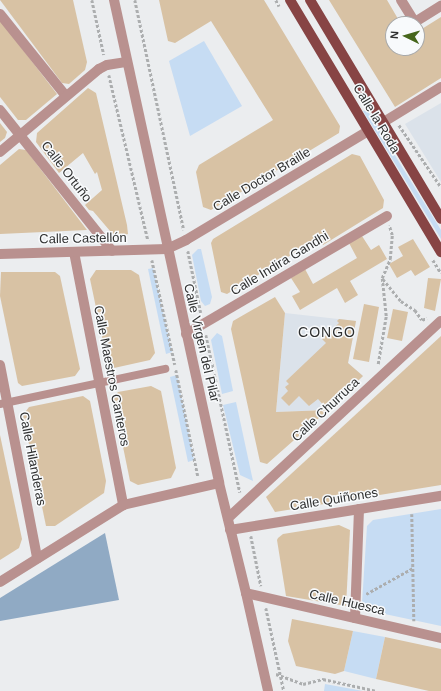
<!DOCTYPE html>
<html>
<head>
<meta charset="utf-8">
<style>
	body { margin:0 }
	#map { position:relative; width:441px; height:691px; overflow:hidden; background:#ebedef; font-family:Arial,sans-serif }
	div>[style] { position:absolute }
	.built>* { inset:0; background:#dbe2ea }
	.green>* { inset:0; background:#c6dcf3 }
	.forest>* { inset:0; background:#90aac4 }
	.building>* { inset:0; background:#d8c2a4 }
	.path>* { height:2.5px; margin-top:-1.25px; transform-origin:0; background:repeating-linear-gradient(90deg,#acaeaf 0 3px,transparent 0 5px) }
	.pedestrian>* { height:8px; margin:-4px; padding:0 4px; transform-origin:4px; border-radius:4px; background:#b9918f }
	.minor>* { height:10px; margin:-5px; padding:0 5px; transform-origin:5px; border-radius:5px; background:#b9918f }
	.primary>* { height:10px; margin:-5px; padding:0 5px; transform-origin:5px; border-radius:5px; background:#874444 }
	span { translate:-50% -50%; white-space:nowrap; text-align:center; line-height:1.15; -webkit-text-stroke:3px #f8fafc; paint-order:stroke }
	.street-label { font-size:13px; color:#2f3030 }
	.neighbourhood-label { font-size:14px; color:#2f3030; letter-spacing:1px }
	.north { position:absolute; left:385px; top:16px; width:40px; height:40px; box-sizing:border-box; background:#f8fafc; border:1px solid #a8a9aa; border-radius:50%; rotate:275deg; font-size:11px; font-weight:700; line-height:16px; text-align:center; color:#2f3030 }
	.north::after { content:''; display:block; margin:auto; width:14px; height:18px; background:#46661c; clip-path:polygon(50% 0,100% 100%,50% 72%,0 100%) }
</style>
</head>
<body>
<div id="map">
	<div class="built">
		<div style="clip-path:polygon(441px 103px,441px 182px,405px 124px)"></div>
		<div style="clip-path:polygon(285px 313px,356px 321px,348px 363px,363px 376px,328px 410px,276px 412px)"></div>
	</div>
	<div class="green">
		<div style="clip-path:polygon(204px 41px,242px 106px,190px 136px,169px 61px)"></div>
		<div style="clip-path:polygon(367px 110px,441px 230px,441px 239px,363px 111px)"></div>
		<div style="clip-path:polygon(198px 249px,201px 249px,212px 297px,210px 304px,205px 306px,201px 301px,192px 255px)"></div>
		<div style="clip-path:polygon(153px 268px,172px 352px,166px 354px,148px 269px)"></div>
		<div style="clip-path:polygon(217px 333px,222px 336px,233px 391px,222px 394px,211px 340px)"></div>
		<div style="clip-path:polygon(177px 375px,194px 460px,188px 462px,170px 377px)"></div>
		<div style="clip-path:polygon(236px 402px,253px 481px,240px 475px,223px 405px)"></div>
		<div style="clip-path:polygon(441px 509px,441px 626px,366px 610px,362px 603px,367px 526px,373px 520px)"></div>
		<div style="clip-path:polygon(353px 631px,385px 637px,376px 679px,344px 671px)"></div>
		<div style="clip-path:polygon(325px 684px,363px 691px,324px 691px)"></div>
	</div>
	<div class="forest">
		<div style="clip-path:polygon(105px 533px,119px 600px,0 621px,0 598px)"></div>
	</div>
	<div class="building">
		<div style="clip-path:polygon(0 0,73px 0,87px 62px,85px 70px,69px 84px,62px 83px)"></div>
		<div style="clip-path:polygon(159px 0,264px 0,340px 126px,339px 133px,211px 210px,203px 207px,196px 172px,199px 165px,273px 120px,211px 21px,175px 43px,168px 41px)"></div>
		<div style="clip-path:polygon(329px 0,387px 0,401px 24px,393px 24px,393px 48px,417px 48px,417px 32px,441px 17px,441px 78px,395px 107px)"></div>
		<div style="clip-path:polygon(0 20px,57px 94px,26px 120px,18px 120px,0 97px)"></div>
		<div style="clip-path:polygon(88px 88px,96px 93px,127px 225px,128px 234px,116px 238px,93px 211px,89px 210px,85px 205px,102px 190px,97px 172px,95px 174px,83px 153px,59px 173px,36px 142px,37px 133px)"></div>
		<div style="clip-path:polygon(0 123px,7px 132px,5px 138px,0 142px)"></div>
		<div style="clip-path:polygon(19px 149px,26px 150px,87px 230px,0 234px,0 165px)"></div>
		<div style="clip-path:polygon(352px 154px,360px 156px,384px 200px,383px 208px,323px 245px,319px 238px,227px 294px,221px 292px,211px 243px,213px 239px)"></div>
		<div style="clip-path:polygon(362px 236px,371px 250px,379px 245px,387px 259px,350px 281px,358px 295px,345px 303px,337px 288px,300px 310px,292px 296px,300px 292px,291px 278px,305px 269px,313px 284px,357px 258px,349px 243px)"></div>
		<div style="clip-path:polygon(413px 239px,430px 267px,415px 276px,411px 270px,397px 278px,389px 264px,403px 256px,398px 247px)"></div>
		<div style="clip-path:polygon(96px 270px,131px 270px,139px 275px,155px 353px,150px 360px,114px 368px,108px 365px,90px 279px)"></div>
		<div style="clip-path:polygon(1px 272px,55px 272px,60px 276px,80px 369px,75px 376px,22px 386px,18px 383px,0 296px)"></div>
		<div style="clip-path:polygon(428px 278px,441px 279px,435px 311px,424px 308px)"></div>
		<div style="clip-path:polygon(275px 297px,285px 313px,276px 412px,328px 410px,267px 464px,260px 462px,231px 329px,233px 321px)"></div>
		<div style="clip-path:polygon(364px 304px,379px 307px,369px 362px,353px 359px)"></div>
		<div style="clip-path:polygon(393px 309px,408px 312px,402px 341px,387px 338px)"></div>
		<div style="clip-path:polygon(339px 319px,356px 321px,348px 363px,363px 376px,328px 410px,318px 399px,309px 406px,299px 396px,289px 406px,281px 398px,288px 391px,285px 387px,289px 384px,286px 381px,326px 343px,322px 339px,339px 323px,337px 321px)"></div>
		<div style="clip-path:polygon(441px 336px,441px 485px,275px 512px,266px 497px)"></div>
		<div style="clip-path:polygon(151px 386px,161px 391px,176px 468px,171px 478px,138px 485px,130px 481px,113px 398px,118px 392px)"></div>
		<div style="clip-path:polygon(83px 396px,90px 401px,106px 481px,104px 493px,55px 526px,46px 526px,23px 415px,29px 407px)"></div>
		<div style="clip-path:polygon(0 435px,22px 539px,19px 548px,0 560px)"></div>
		<div style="clip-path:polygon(339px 525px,350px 530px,346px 606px,286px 596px,277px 540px,278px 538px,283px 534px)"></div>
		<div style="clip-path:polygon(292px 619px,353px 631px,344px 671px,335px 674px,296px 666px,288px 641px)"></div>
		<div style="clip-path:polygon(385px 637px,441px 649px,441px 691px,429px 691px,376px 679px)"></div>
	</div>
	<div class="path">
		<div style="left:92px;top:0;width:56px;rotate:77.7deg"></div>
		<div style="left:135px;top:0;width:235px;rotate:78deg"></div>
		<div style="left:276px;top:0;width:7px;rotate:63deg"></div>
		<div style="left:109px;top:75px;width:170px;rotate:76.7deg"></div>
		<div style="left:399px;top:125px;width:75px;rotate:55.9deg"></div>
		<div style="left:188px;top:251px;width:63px;rotate:78.2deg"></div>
		<div style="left:152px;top:260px;width:107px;rotate:77.6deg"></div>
		<div style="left:433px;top:260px;width:15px;rotate:58deg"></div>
		<div style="left:383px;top:279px;width:28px;rotate:51deg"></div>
		<div style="left:401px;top:301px;width:17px;rotate:33deg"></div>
		<div style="left:415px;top:310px;width:12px;rotate:55deg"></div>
		<div style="left:422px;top:320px;width:5px;rotate:-22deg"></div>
		<div style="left:206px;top:335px;width:161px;rotate:77.8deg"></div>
		<div style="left:378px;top:364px;width:49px;rotate:-80.5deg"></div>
		<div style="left:386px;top:316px;width:38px;rotate:-96deg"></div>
		<div style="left:382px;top:278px;width:21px;rotate:-67deg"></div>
		<div style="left:390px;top:259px;width:24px;rotate:-85deg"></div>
		<div style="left:392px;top:235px;width:10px;rotate:-107deg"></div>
		<div style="left:176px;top:370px;width:108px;rotate:78.3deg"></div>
		<div style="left:412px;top:514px;width:107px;rotate:88.9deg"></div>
		<div style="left:251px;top:536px;width:51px;rotate:78.7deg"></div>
		<div style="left:366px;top:594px;width:54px;rotate:-29deg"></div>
		<div style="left:266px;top:608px;width:85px;rotate:77.8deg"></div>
		<div style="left:276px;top:674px;width:29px;rotate:20deg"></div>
		<div style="left:303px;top:684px;width:21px;rotate:-14deg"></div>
		<div style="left:323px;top:679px;width:55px;rotate:12.5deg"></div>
	</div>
	<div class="pedestrian">
		<div style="left:0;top:404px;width:169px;rotate:-12deg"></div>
	</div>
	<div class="minor">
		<div style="left:114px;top:0;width:494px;rotate:77.7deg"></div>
		<div style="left:219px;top:483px;width:113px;rotate:76.2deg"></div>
		<div style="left:246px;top:593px;width:100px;rotate:77.3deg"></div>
		<div style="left:401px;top:0;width:26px;rotate:58deg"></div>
		<div style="left:415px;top:22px;width:31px;rotate:-32deg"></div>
		<div style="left:0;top:14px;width:105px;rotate:51.2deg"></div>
		<div style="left:0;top:110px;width:180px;rotate:51.5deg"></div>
		<div style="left:382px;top:123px;width:69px;rotate:-31.4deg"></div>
		<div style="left:0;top:152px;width:129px;rotate:-40deg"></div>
		<div style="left:99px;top:69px;width:9px;rotate:-27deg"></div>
		<div style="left:107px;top:65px;width:20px;rotate:-9deg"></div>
		<div style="left:74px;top:252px;width:258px;rotate:79deg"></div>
		<div style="left:0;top:254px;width:167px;rotate:-1.7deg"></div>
		<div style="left:167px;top:249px;width:21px;rotate:-25deg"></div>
		<div style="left:186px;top:240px;width:212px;rotate:-30.9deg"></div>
		<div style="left:186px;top:334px;width:233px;rotate:-30.4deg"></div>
		<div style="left:0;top:365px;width:197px;rotate:79.1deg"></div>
		<div style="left:228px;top:518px;width:290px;rotate:-42.8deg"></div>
		<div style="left:230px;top:530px;width:214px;rotate:-9.2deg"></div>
		<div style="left:0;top:582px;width:145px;rotate:-32deg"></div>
		<div style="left:123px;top:505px;width:98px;rotate:-12.9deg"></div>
		<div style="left:246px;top:593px;width:200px;rotate:13deg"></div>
		<div style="left:355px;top:618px;width:109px;rotate:-87.9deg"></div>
	</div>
	<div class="primary">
		<div style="left:290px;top:0;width:294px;rotate:59.1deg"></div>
		<div style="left:310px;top:0;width:255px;rotate:59.1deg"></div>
	</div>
	<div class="street-label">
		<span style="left:376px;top:119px;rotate:59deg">Calle la Roda</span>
		<span style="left:66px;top:172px;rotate:52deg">Calle Ortuño</span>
		<span style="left:262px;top:180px;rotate:-31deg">Calle Doctor Braille</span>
		<span style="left:83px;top:239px;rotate:-1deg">Calle Castellón</span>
		<span style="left:280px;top:264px;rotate:-31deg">Calle Indira Gandhi</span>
		<span style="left:201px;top:343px;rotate:77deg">Calle Virgen del Pilar</span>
		<span style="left:111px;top:376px;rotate:79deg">Calle Maestros Canteros</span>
		<span style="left:326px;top:410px;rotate:-43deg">Calle Churruca</span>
		<span style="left:32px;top:459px;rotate:79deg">Calle Hilanderas</span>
		<span style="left:334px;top:500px;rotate:-9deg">Calle Quiñones</span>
		<span style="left:347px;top:603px;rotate:13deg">Calle Huesca</span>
	</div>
	<div class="neighbourhood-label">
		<span style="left:327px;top:332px">CONGO</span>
	</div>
	<div class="north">N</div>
</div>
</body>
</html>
